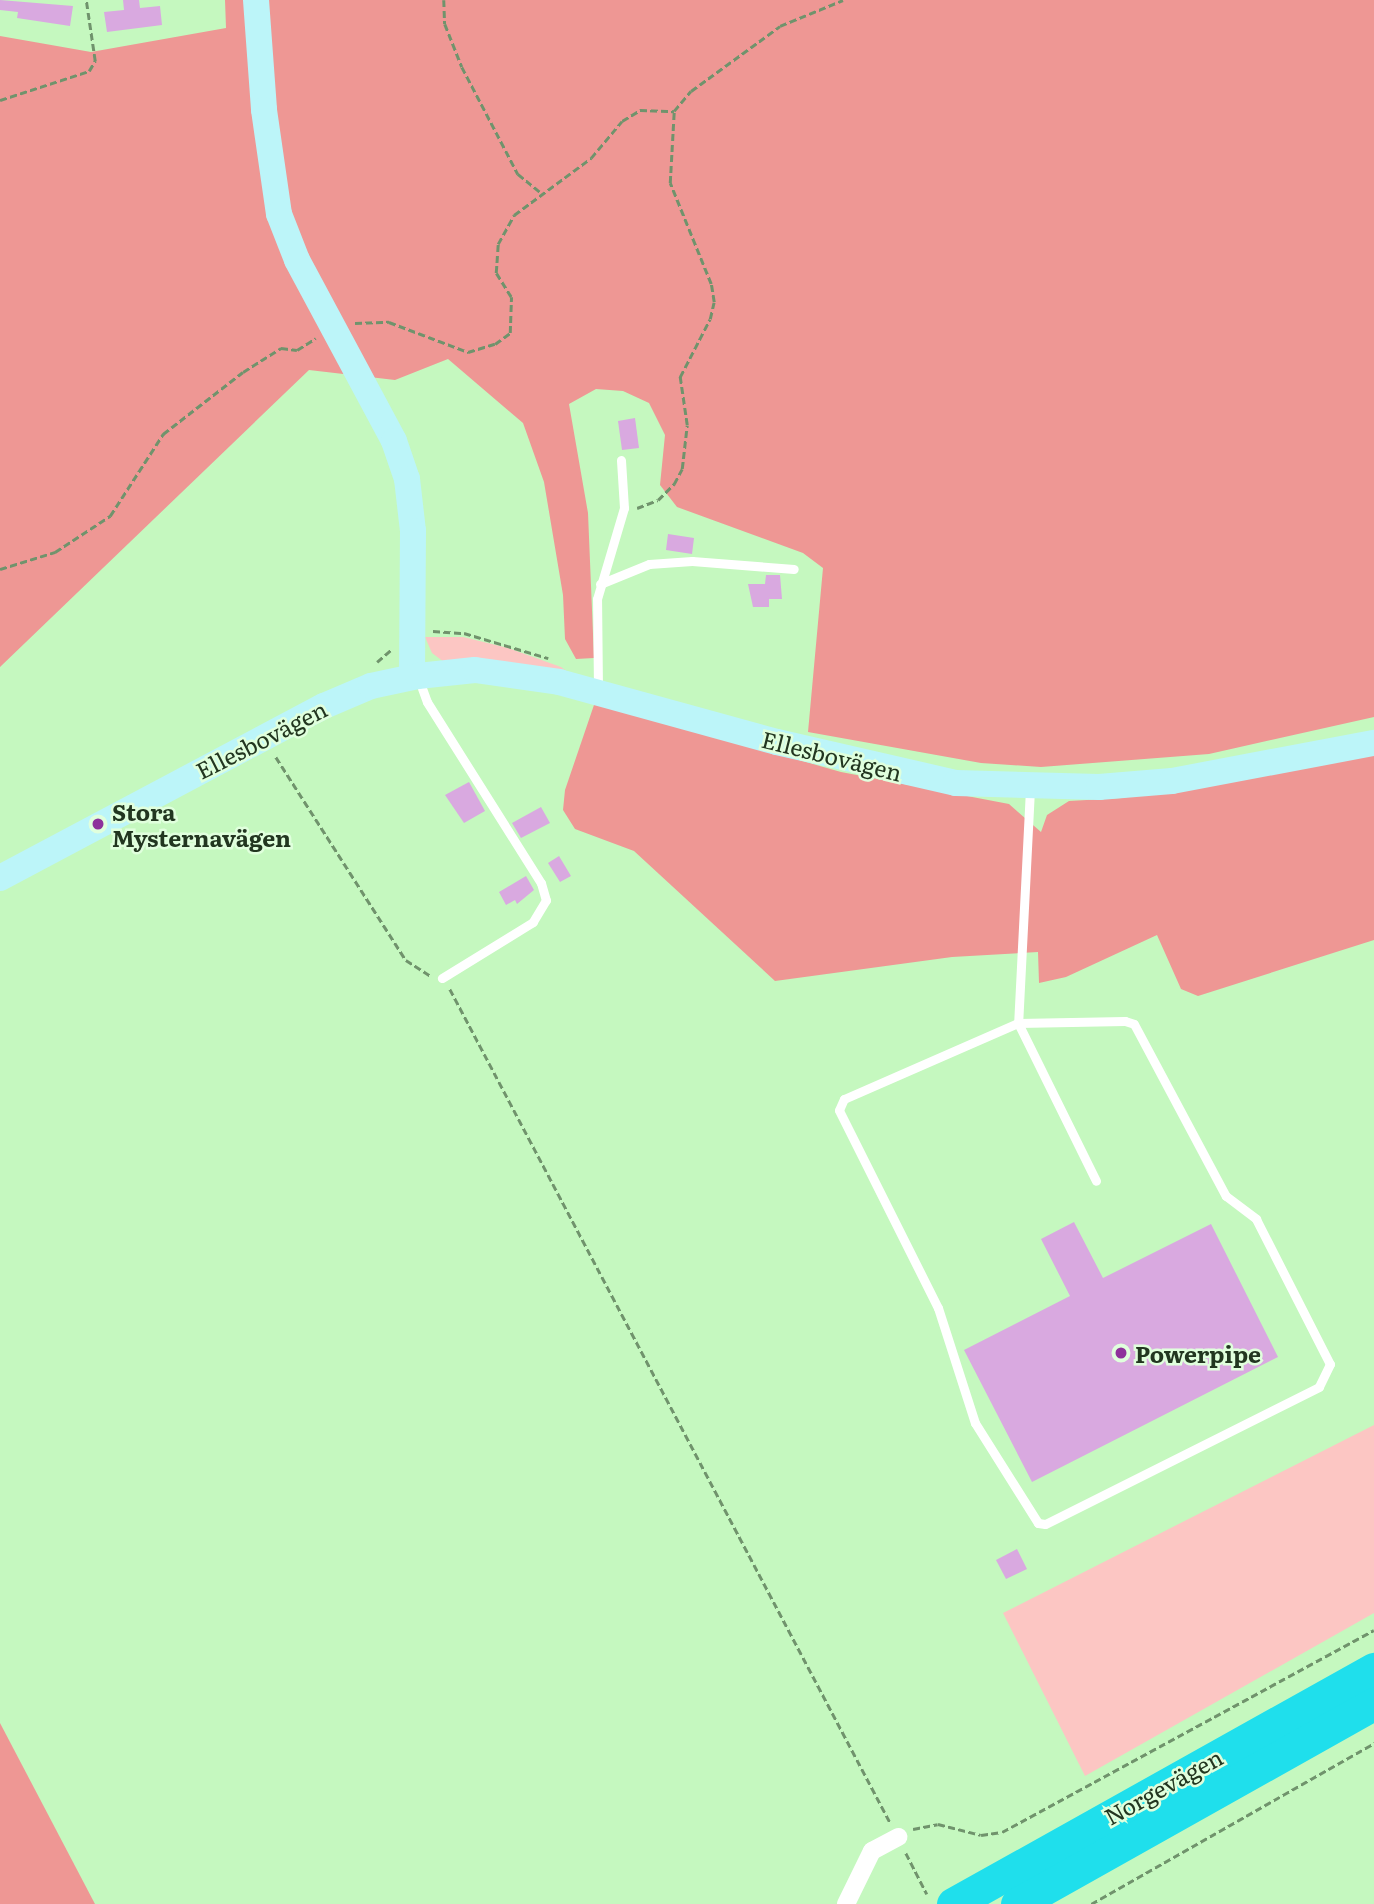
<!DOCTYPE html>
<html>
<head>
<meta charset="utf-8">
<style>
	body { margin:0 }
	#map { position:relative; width:1374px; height:1904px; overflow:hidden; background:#c5f8bf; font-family:Literata,serif }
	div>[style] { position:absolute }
	.green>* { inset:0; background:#fcc6c3 }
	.forest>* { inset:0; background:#ee9794 }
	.building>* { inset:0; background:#d9a9e0 }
	.path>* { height:2.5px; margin-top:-1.25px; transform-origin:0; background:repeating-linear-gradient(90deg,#70936c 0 7px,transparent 0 10.5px) }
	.lane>* { height:9px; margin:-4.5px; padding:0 4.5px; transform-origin:4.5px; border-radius:4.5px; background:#fff }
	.street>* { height:18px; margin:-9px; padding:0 9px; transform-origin:9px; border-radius:9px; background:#fff }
	.secondary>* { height:26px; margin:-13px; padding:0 13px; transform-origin:13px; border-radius:13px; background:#bcf5f9 }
	.highway>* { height:33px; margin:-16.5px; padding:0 16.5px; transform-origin:16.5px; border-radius:16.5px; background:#1fdfec }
	.dots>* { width:19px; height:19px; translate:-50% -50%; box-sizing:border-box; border:4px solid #e0ffdd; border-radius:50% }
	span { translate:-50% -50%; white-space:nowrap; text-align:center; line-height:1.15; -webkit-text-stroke:5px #e0ffdd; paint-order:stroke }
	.street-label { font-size:23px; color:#223620 }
	.poi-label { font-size:23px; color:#223620; font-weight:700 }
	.left { translate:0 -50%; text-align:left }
</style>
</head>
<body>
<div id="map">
	<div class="green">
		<div style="clip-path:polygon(425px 637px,463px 637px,508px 648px,561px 667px,573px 676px,444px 662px,432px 653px)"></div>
		<div style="clip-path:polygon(1374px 1425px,1374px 1613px,1085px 1776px,1003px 1613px)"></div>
	</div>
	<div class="forest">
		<div style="clip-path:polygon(225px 0,1374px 0,1374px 717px,1209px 754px,1041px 767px,981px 763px,808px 732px,823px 568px,803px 553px,677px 507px,660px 485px,665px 435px,649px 403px,623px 391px,596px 389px,569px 404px,588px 513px,594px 658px,576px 659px,565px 639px,563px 595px,544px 482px,523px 423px,448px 359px,395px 380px,309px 370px,0 667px,0 36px,91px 52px,226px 28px)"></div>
		<div style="clip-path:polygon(595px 702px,841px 772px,1009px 804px,1041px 832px,1047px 815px,1069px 801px,1122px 798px,1374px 750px,1374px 940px,1198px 996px,1181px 989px,1157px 935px,1066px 977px,1039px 983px,1038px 952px,952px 957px,775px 981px,634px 851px,575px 829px,563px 810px,565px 790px)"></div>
		<div style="clip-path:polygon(0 1723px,95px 1904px,0 1904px)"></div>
	</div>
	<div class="building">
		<div style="clip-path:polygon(0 0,73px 6px,70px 26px,17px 18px,18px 12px,0 10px)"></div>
		<div style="clip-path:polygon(123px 0,139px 0,140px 8px,160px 6px,162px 25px,107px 32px,104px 12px,124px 10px)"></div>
		<div style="clip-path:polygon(635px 418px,639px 448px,622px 450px,618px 421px)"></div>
		<div style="clip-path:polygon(668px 534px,694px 538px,692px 554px,666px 550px)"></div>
		<div style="clip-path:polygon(766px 575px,780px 575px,782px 599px,769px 599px,769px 607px,753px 607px,748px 584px,765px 584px)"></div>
		<div style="clip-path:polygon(469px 782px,485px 811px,464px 823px,445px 795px)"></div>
		<div style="clip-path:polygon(541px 807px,550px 823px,521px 838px,512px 823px)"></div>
		<div style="clip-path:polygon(559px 856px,571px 876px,560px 882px,548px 863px)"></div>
		<div style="clip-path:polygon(526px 876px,534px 890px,517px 904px,515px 900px,506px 905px,499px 892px)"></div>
		<div style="clip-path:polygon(1074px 1222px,1103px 1278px,1211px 1224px,1278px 1357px,1032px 1482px,964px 1350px,1070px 1296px,1041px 1239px)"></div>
		<div style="clip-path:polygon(1017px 1549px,1027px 1569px,1006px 1579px,996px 1560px)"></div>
	</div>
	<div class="path">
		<div style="left:444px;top:0;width:24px;rotate:88deg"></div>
		<div style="left:445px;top:24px;width:46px;rotate:68.4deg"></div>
		<div style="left:462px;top:67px;width:121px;rotate:62.4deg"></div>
		<div style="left:518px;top:174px;width:28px;rotate:39deg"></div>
		<div style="left:0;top:100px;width:94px;rotate:-18deg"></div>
		<div style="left:89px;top:71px;width:12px;rotate:-59deg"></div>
		<div style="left:95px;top:61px;width:62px;rotate:-98.4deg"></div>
		<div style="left:355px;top:323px;width:34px;rotate:-2deg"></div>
		<div style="left:389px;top:322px;width:85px;rotate:20.8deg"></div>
		<div style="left:468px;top:352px;width:28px;rotate:-17deg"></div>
		<div style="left:495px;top:344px;width:19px;rotate:-36deg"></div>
		<div style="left:510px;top:333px;width:36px;rotate:-88deg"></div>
		<div style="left:511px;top:297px;width:28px;rotate:-122deg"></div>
		<div style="left:496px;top:273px;width:29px;rotate:-86deg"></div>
		<div style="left:498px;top:244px;width:33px;rotate:-61deg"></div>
		<div style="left:514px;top:215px;width:96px;rotate:-36.5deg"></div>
		<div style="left:591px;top:158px;width:48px;rotate:-50deg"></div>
		<div style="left:622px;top:121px;width:21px;rotate:-31deg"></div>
		<div style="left:640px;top:110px;width:34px;rotate:2deg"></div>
		<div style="left:674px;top:111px;width:26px;rotate:-50deg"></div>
		<div style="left:691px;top:91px;width:110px;rotate:-36.1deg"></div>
		<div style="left:780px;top:26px;width:68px;rotate:-22.4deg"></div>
		<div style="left:637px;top:508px;width:22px;rotate:-21deg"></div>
		<div style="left:658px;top:500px;width:23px;rotate:-45deg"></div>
		<div style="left:674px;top:484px;width:17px;rotate:-62deg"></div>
		<div style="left:682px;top:469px;width:44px;rotate:-83.5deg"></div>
		<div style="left:687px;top:425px;width:49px;rotate:-98.3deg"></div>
		<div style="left:680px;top:377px;width:65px;rotate:-62.7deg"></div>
		<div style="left:710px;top:319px;width:17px;rotate:-77deg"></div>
		<div style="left:714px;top:302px;width:18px;rotate:-99deg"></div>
		<div style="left:711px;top:284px;width:109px;rotate:-112.1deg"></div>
		<div style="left:670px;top:183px;width:72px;rotate:-86.8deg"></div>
		<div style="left:0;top:569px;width:58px;rotate:-17.2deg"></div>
		<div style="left:55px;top:552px;width:66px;rotate:-33.2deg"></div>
		<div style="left:110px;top:516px;width:98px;rotate:-57.1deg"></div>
		<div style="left:163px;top:434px;width:101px;rotate:-37.8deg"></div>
		<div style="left:243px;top:372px;width:45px;rotate:-32.3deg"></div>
		<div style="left:281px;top:348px;width:16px;rotate:7deg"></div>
		<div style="left:297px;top:350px;width:22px;rotate:-32deg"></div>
		<div style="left:433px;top:631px;width:31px;rotate:4deg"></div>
		<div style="left:464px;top:633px;width:88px;rotate:16.6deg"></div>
		<div style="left:377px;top:662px;width:18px;rotate:-41deg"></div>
		<div style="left:276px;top:757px;width:241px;rotate:57.4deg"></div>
		<div style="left:406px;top:960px;width:31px;rotate:33deg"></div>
		<div style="left:450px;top:989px;width:942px;rotate:62.16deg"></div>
		<div style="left:913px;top:1829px;width:25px;rotate:-11deg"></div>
		<div style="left:938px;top:1824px;width:44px;rotate:14.3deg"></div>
		<div style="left:981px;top:1835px;width:21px;rotate:-8deg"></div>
		<div style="left:1002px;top:1832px;width:423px;rotate:-28.5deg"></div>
		<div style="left:906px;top:1853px;width:46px;rotate:62.9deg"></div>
		<div style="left:1091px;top:1904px;width:326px;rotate:-29.6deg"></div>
	</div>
	<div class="lane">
		<div style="left:600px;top:584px;width:53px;rotate:-22.2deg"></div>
		<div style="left:649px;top:564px;width:43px;rotate:-4deg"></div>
		<div style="left:692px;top:561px;width:102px;rotate:4.5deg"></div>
		<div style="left:419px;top:680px;width:23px;rotate:70deg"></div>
		<div style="left:427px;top:702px;width:214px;rotate:57.8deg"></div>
		<div style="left:541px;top:883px;width:18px;rotate:74deg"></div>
		<div style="left:546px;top:900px;width:26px;rotate:121deg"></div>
		<div style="left:533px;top:922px;width:107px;rotate:148.4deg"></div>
		<div style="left:598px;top:690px;width:91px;rotate:-90.6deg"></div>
		<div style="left:597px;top:599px;width:95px;rotate:-73.5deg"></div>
		<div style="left:624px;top:508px;width:48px;rotate:-93.6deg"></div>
		<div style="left:1030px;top:789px;width:234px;rotate:92.9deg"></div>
		<div style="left:1018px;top:1023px;width:176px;rotate:63.7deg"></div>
		<div style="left:1125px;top:1021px;width:9px;rotate:18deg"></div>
		<div style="left:1134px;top:1024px;width:195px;rotate:61.9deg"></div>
		<div style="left:1226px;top:1196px;width:38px;rotate:37deg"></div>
		<div style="left:1256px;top:1219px;width:163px;rotate:63deg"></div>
		<div style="left:1330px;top:1364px;width:25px;rotate:116deg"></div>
		<div style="left:1319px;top:1387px;width:306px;rotate:153.4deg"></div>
		<div style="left:1045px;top:1524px;width:7px;rotate:-172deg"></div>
		<div style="left:1038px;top:1523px;width:118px;rotate:-122.2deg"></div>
		<div style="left:975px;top:1423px;width:121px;rotate:-107.8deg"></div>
		<div style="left:938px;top:1308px;width:221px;rotate:-116.6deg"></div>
		<div style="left:839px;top:1110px;width:12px;rotate:-66deg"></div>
		<div style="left:844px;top:1099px;width:190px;rotate:-23.6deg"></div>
		<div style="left:1018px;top:1023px;width:107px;rotate:-1.1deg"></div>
	</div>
	<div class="street">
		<div style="left:846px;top:1904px;width:59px;rotate:-63.9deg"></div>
		<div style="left:872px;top:1851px;width:30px;rotate:-28deg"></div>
	</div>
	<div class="secondary">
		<div style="left:256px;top:0;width:110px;rotate:85.8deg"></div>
		<div style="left:264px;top:110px;width:105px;rotate:81.8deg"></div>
		<div style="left:279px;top:214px;width:49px;rotate:68.6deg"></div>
		<div style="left:297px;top:260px;width:205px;rotate:61.8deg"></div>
		<div style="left:394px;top:441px;width:40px;rotate:71.1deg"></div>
		<div style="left:407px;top:479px;width:52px;rotate:83.4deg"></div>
		<div style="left:413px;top:531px;width:145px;rotate:90.4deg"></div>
		<div style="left:0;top:878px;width:367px;rotate:-28deg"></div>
		<div style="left:324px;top:706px;width:51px;rotate:-23.1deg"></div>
		<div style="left:371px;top:686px;width:48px;rotate:-12deg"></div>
		<div style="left:418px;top:676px;width:57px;rotate:-6deg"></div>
		<div style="left:475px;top:670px;width:85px;rotate:8.1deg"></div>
		<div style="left:559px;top:682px;width:226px;rotate:15.4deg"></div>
		<div style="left:777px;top:742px;width:184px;rotate:12.9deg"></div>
		<div style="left:956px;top:783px;width:143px;rotate:1.6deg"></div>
		<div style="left:1099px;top:787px;width:73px;rotate:-4.7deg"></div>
		<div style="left:1172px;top:781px;width:206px;rotate:-10.7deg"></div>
	</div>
	<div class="highway">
		<div style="left:953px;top:1904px;width:482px;rotate:-29.2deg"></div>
		<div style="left:1017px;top:1904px;width:409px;rotate:-29.3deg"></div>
	</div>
	<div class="dots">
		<div style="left:98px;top:824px;background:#8e319b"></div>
		<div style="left:1121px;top:1353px;background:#8e319b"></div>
	</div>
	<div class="street-label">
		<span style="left:261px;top:739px;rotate:-27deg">Ellesbovägen</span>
		<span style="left:832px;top:755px;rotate:14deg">Ellesbovägen</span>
		<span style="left:1163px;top:1786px;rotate:-29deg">Norgevägen</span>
	</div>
	<div class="poi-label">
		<span class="left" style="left:112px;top:824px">Stora<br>Mysternavägen</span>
		<span class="left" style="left:1135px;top:1353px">Powerpipe</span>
	</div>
</div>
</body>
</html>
